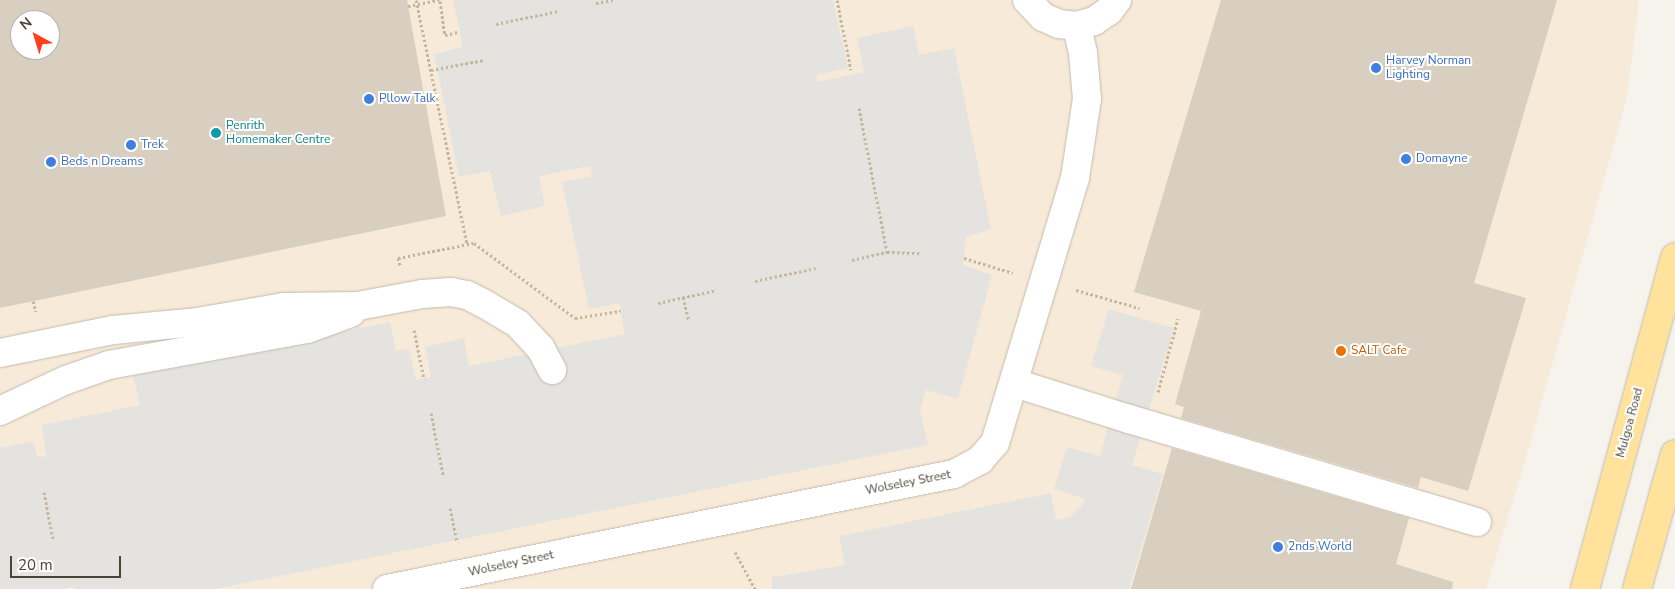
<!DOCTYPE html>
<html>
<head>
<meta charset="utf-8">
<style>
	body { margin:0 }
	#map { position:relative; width:1675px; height:589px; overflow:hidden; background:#f6f3ec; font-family:"Nunito Sans",sans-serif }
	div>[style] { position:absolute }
	.commercial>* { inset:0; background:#f7ead8 }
	.parking>* { inset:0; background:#e5e3e0 }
	.building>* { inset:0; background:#d8cfc1 }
	.path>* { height:3px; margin-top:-1.5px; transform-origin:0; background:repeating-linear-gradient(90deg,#c4b79f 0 2.5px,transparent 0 5px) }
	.roads { filter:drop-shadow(0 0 1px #c2bbae) drop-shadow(0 0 1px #c2bbae) }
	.minor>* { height:28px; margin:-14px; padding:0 14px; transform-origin:14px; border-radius:14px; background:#fff }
	.major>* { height:28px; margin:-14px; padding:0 14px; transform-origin:14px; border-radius:14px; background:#ffe39c }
	.dots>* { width:14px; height:14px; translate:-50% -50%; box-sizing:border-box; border:2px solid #fff; border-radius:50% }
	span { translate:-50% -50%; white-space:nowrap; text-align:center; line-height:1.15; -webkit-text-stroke:4px #fff; paint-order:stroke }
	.shop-label { font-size:12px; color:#366cbe }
	.left { translate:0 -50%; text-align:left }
	.culture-label { font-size:12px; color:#0d838f }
	.food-label { font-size:12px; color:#c56008 }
	.street-label { font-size:12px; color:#4b4439 }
	.north { position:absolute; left:10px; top:10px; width:50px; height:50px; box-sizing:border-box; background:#fff; border:1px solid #b7b4b0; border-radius:50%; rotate:321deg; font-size:14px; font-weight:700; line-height:20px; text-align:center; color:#4b4439 }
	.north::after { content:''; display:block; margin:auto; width:18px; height:22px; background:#fc3f1d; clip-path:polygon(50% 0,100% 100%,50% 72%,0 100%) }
	.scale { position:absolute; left:10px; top:556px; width:111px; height:22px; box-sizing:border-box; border:2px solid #4b4439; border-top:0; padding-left:6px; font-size:15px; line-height:18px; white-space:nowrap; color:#4b4439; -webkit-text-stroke:4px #fff; paint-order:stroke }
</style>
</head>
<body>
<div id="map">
	<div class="commercial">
		<div style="clip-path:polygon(evenodd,0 0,1639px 0,1627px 97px,1524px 465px,1486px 589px,0 589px,0 0,20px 20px,50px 20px,50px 50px,20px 50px,20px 20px)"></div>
	</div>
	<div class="parking">
		<div style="clip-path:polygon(453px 0,833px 0,848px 68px,816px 75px,818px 82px,864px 72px,857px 38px,913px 26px,919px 55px,954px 48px,991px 229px,966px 237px,963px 265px,992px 275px,958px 399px,926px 390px,920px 410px,928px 445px,215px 589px,74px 589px,73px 587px,64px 589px,0 589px,0 448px,33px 441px,37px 457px,46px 456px,42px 425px,140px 405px,133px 375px,390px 322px,396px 351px,409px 349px,416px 380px,431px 377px,425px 347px,464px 338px,469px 366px,625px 334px,619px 303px,589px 309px,562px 182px,592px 176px,590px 166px,539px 176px,545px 206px,501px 216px,490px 171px,459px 177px,434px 54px,463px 47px)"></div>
		<div style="clip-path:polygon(1109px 309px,1174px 328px,1132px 465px,1163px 474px,1129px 589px,772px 589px,772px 577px,845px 565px,839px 536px,1051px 493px,1056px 520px,1069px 518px,1083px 504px,1085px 499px,1054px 489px,1067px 447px,1100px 456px,1123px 375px,1091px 366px)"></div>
	</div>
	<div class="building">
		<div style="clip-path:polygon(evenodd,0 0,407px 0,446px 216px,0 308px,0 0,20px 20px,50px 20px,50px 50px,20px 50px,20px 20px)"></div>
		<div style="clip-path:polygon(1221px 0,1557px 0,1474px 283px,1526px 298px,1468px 491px,1421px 477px,1418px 488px,1181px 418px,1184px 407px,1175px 404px,1201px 311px,1134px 292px)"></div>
		<div style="clip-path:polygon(1172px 448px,1409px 518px,1396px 564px,1453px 582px,1452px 589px,1131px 589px)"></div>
	</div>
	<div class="path">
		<div style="left:416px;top:0;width:249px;rotate:78.2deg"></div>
		<div style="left:837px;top:0;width:71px;rotate:78.7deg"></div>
		<div style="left:440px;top:1px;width:34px;rotate:82deg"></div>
		<div style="left:445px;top:35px;width:13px;rotate:-13deg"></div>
		<div style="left:596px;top:3px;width:17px;rotate:-10deg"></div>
		<div style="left:408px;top:6px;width:32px;rotate:-11deg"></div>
		<div style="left:496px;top:24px;width:63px;rotate:-11.8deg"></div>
		<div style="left:431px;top:70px;width:54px;rotate:-10.7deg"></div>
		<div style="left:859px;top:108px;width:147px;rotate:79deg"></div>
		<div style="left:964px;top:258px;width:51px;rotate:17deg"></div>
		<div style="left:852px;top:260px;width:36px;rotate:-13deg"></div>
		<div style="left:887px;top:252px;width:34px;rotate:2deg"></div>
		<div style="left:400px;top:265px;width:7px;rotate:-106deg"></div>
		<div style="left:398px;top:258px;width:77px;rotate:-11.2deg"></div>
		<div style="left:474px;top:243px;width:126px;rotate:36.6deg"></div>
		<div style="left:575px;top:318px;width:46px;rotate:-8.8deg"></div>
		<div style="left:755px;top:281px;width:62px;rotate:-12deg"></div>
		<div style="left:1076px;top:290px;width:66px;rotate:15.9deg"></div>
		<div style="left:683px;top:297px;width:25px;rotate:76deg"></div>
		<div style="left:33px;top:301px;width:11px;rotate:75deg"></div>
		<div style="left:658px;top:303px;width:60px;rotate:-12.4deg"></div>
		<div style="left:414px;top:330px;width:50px;rotate:78.5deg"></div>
		<div style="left:1158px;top:392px;width:76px;rotate:-74.7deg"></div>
		<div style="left:431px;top:413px;width:63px;rotate:79deg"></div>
		<div style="left:44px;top:492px;width:48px;rotate:79.2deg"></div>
		<div style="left:450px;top:508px;width:35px;rotate:78deg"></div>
		<div style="left:735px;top:552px;width:42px;rotate:61.6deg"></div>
	</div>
	<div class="roads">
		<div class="minor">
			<div style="left:1027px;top:0;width:23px;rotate:47deg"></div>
			<div style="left:1043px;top:17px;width:17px;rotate:24deg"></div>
			<div style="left:1059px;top:24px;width:18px;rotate:6deg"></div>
			<div style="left:1077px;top:26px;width:18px;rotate:-16deg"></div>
			<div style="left:1094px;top:21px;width:18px;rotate:-34deg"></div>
			<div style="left:1109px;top:11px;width:14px;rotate:-54deg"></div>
			<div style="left:0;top:353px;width:115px;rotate:-11.5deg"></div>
			<div style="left:113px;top:330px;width:84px;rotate:-5.4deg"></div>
			<div style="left:197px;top:322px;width:88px;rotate:-9.8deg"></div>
			<div style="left:284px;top:307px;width:74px;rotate:-0.8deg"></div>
			<div style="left:358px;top:306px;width:65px;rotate:-10.6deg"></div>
			<div style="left:422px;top:294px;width:29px;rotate:-4deg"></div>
			<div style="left:451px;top:292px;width:16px;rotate:11deg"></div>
			<div style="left:467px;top:295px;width:18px;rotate:27deg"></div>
			<div style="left:483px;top:303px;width:41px;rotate:31deg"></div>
			<div style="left:518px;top:324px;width:34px;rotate:47deg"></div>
			<div style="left:541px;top:349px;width:24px;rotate:62deg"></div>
			<div style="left:1015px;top:383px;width:120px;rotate:17.5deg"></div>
			<div style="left:1129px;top:419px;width:363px;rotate:16.5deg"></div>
			<div style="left:0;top:411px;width:73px;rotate:-25.2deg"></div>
			<div style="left:66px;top:380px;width:46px;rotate:-19.2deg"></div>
			<div style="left:109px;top:365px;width:201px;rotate:-10.3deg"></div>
			<div style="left:307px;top:329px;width:47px;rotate:-20deg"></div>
			<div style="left:387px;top:589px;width:579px;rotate:-11.47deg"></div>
			<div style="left:954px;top:474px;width:30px;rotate:-28deg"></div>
			<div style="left:980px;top:460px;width:23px;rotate:-49deg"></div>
			<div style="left:995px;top:443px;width:10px;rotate:-73deg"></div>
			<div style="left:998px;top:433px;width:266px;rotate:-73.2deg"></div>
			<div style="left:1075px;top:178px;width:80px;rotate:-81.4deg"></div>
			<div style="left:1087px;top:99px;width:46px;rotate:-95deg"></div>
			<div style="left:1083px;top:53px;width:28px;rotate:-103deg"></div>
		</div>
		<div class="major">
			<div style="left:1585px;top:589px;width:344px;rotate:-74.8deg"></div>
			<div style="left:1637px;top:589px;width:140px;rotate:-74.3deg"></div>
		</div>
	</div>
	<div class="dots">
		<div style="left:1376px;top:68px;background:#3f7fe0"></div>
		<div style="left:369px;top:99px;background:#3f7fe0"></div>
		<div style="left:216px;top:133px;background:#0f9aa8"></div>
		<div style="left:131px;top:145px;background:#3f7fe0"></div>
		<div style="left:1406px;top:159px;background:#3f7fe0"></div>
		<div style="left:51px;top:162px;background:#3f7fe0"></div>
		<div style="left:1341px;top:351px;background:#e8710a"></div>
		<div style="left:1278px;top:547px;background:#3f7fe0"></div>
	</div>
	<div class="shop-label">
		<span class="left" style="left:1386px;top:68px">Harvey Norman<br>Lighting</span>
		<span class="left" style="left:379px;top:99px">Pllow Talk</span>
		<span class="left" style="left:141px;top:145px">Trek</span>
		<span class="left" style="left:1416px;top:159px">Domayne</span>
		<span class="left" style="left:61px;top:162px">Beds n Dreams</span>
		<span class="left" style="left:1288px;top:547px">2nds World</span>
	</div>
	<div class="culture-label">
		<span class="left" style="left:226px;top:133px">Penrith<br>Homemaker Centre</span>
	</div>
	<div class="food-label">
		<span class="left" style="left:1351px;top:351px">SALT Cafe</span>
	</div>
	<div class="street-label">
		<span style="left:1630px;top:423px;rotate:-75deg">Mulgoa Road</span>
		<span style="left:908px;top:483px;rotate:-11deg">Wolseley Street</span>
		<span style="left:511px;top:564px;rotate:-12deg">Wolseley Street</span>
	</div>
	<div class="north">N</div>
	<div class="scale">20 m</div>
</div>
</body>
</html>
